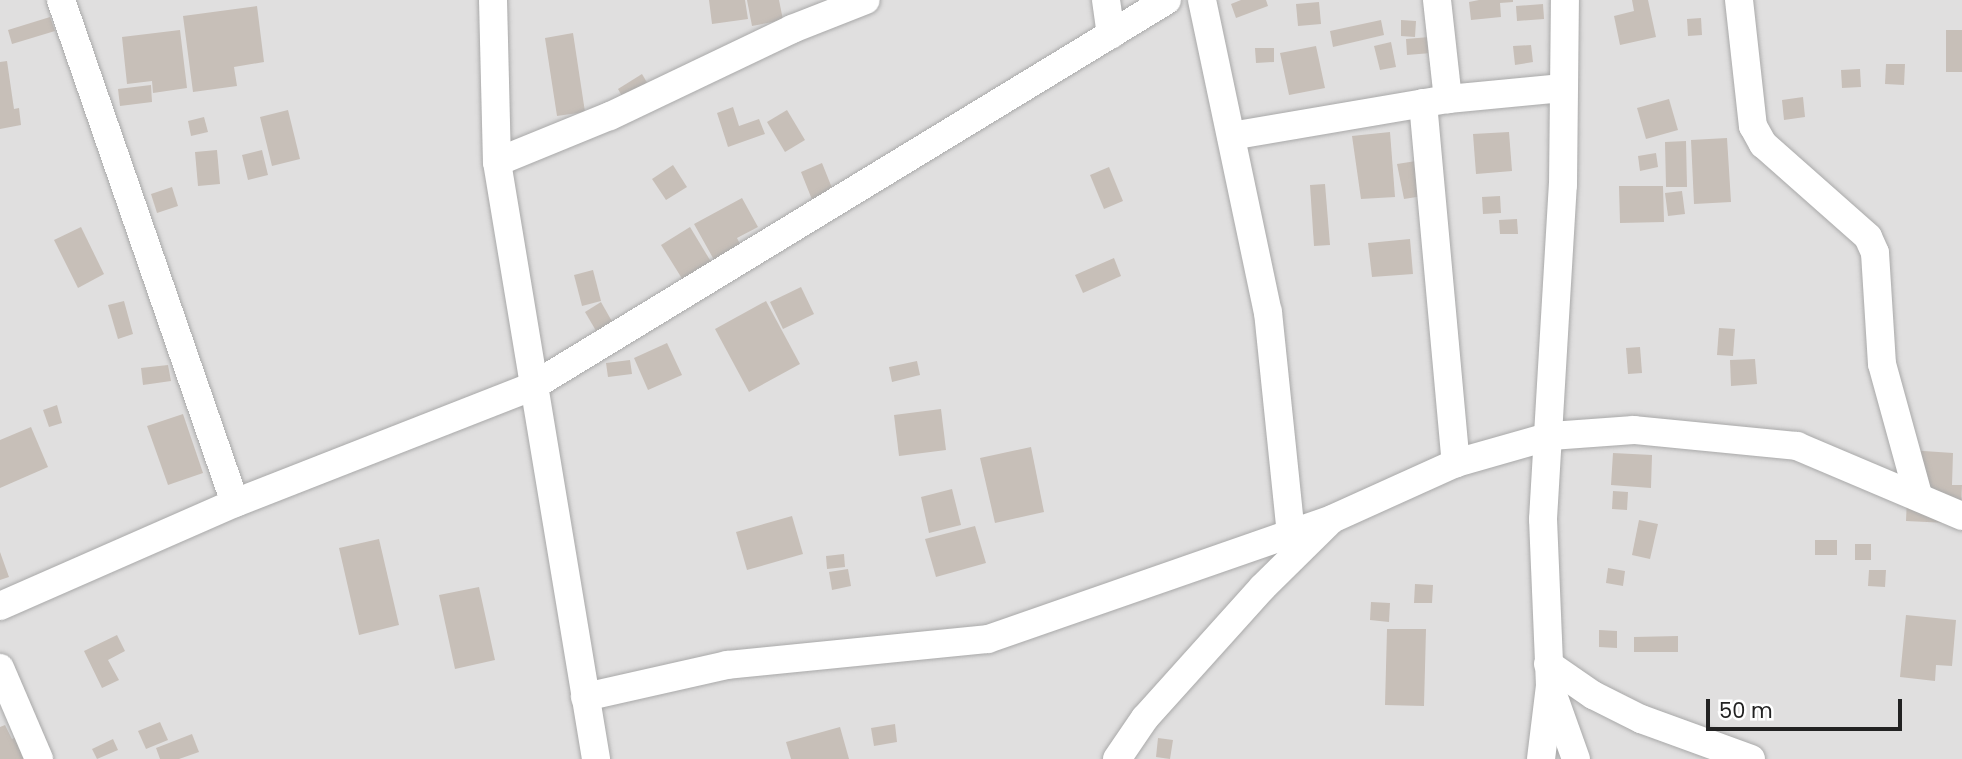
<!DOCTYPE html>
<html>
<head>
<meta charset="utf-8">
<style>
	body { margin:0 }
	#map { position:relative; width:1962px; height:759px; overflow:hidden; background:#f2efe9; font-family:Poppins,sans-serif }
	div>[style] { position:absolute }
	.residential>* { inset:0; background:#e0dfdf }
	.building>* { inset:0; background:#c7bfb8 }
	.roads { filter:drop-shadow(0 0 2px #a9a9a9) drop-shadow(0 0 2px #a9a9a9) }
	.minor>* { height:28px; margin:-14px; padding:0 14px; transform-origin:14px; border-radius:14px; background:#fff }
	span { translate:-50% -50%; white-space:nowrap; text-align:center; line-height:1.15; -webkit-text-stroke:7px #fff; paint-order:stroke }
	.scale { position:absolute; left:1706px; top:699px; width:196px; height:32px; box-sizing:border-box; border:4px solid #222; border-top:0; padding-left:9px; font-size:21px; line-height:24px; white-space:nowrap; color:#222; -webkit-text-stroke:5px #fff; paint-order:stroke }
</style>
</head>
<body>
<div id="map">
	<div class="residential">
		<div style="clip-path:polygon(0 0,1962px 0,1962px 759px,0 759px)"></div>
	</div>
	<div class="building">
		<div style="clip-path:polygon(709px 0,745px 0,748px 19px,712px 24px)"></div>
		<div style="clip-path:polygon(747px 0,779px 0,783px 20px,752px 26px)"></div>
		<div style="clip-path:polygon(1241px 0,1266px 0,1268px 6px,1236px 18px,1231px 4px)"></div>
		<div style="clip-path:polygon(1479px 0,1513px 0,1513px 2px,1500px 3px,1501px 17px,1471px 20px,1469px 2px)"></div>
		<div style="clip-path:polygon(1632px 0,1648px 0,1656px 37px,1620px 45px,1614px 16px,1634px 11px)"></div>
		<div style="clip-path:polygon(1319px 2px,1321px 24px,1298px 26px,1296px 4px)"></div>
		<div style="clip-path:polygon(1543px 4px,1544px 19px,1517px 21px,1516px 6px)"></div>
		<div style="clip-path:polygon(257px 6px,264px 62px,234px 67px,237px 86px,193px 92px,183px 16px)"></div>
		<div style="clip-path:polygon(50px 17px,55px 31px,12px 44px,8px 30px)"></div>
		<div style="clip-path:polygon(1701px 18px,1702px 35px,1688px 36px,1687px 19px)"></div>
		<div style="clip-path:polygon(1381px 20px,1384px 35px,1333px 47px,1330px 31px)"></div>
		<div style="clip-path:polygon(1401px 20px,1416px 21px,1415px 37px,1401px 36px)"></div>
		<div style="clip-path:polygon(180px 30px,187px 88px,153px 93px,152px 81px,127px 84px,122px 37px)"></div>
		<div style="clip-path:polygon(1946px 30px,1962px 30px,1962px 72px,1946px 72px)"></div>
		<div style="clip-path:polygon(573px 33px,585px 112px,557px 116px,545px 38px)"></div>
		<div style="clip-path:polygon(1441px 36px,1443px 52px,1407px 55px,1406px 39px)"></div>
		<div style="clip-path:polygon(1391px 42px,1396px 67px,1380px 70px,1374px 46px)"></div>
		<div style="clip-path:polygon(1531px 45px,1533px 62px,1515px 65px,1513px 46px)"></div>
		<div style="clip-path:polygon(1316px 46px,1325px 88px,1289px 95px,1280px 53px)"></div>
		<div style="clip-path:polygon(1255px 48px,1274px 48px,1274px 62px,1256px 63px)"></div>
		<div style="clip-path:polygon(7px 61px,14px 109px,19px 108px,21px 125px,0 129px,0 62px)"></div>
		<div style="clip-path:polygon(1886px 64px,1905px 64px,1904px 85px,1885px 84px)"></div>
		<div style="clip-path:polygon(1860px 69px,1861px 87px,1842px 88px,1841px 70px)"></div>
		<div style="clip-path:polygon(642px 74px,652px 91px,627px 105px,618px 89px)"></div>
		<div style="clip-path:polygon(151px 85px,152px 102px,120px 106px,118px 89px)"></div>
		<div style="clip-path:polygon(1803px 97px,1805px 117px,1784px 120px,1782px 100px)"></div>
		<div style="clip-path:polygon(1669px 99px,1678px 130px,1646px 139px,1637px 108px)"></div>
		<div style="clip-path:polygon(733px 107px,739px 126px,759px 119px,765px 134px,728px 147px,717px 113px)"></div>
		<div style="clip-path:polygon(288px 110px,300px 159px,272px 166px,260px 117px)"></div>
		<div style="clip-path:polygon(787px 110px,805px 140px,785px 152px,767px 122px)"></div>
		<div style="clip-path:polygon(204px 117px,208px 132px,191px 136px,188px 121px)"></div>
		<div style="clip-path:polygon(1390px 132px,1395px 197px,1361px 199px,1352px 136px)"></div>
		<div style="clip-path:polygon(1509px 132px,1512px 171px,1476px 174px,1473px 134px)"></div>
		<div style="clip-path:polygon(1727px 138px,1731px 202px,1694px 204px,1691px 140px)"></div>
		<div style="clip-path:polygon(1686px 141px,1687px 187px,1666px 187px,1665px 142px)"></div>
		<div style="clip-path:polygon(217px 150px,220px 184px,198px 186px,195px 152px)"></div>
		<div style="clip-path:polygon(262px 150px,268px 175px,248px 180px,242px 155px)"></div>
		<div style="clip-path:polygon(1656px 153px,1658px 167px,1640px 171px,1638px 156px)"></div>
		<div style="clip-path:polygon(1416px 161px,1423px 196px,1404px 199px,1397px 164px)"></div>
		<div style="clip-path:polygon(822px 163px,836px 198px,815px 207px,801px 172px)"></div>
		<div style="clip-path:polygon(673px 165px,687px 187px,666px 200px,652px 179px)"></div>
		<div style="clip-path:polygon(1109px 167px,1123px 201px,1104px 209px,1090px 175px)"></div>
		<div style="clip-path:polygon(1325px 184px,1330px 245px,1314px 246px,1310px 185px)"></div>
		<div style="clip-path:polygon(1619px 186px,1663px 186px,1664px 222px,1620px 223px)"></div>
		<div style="clip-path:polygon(172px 187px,178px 206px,157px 213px,151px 194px)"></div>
		<div style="clip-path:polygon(1682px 191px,1685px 214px,1668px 216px,1665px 193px)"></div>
		<div style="clip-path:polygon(1500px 196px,1501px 213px,1483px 214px,1482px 197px)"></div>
		<div style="clip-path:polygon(742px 198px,758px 227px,737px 238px,744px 252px,718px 267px,694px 224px)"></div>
		<div style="clip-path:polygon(1517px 219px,1518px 234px,1500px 234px,1499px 220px)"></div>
		<div style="clip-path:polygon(81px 227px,104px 274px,78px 288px,54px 240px)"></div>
		<div style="clip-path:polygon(690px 227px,716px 270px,688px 288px,661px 245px)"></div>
		<div style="clip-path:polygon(1410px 239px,1413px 274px,1372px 277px,1368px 243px)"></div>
		<div style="clip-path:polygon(1114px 258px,1121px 276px,1083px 293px,1075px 275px)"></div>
		<div style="clip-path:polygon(593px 270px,601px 301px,582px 306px,574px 275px)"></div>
		<div style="clip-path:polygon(801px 287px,814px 314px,783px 329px,770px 302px)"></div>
		<div style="clip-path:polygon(124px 301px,133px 334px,118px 339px,108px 305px)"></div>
		<div style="clip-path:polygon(766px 301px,800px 364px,749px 392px,715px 329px)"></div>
		<div style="clip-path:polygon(601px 302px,618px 332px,602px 341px,585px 312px)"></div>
		<div style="clip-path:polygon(1719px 328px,1735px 329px,1733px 356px,1717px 355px)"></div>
		<div style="clip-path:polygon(667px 343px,682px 375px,648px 390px,634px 358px)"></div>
		<div style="clip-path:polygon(1640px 347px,1642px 373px,1628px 374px,1626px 348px)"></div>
		<div style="clip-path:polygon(1755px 359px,1757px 384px,1731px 386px,1730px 360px)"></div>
		<div style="clip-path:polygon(630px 360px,632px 374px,608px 377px,606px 363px)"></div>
		<div style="clip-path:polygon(917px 361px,920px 375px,892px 382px,889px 367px)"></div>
		<div style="clip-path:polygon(168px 365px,171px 381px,143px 385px,141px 368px)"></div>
		<div style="clip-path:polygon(57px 405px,62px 423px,49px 427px,43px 410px)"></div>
		<div style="clip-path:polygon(941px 409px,946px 450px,899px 456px,894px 415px)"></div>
		<div style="clip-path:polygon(183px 414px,203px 473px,168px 485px,147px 426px)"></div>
		<div style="clip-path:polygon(31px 427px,48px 467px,0 488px,0 440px)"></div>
		<div style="clip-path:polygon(1031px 447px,1044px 512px,995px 523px,980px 458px)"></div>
		<div style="clip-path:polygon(1909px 450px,1953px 453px,1952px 485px,1962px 485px,1961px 508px,1948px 523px,1906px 521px)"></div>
		<div style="clip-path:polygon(1613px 453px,1652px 455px,1651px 488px,1611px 485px)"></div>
		<div style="clip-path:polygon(952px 489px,961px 525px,929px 533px,921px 497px)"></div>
		<div style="clip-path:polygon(1613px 491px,1628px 492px,1627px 510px,1612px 509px)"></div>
		<div style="clip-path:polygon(792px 516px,803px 554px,747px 570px,736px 532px)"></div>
		<div style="clip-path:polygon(1639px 520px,1658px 524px,1650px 559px,1632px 555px)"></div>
		<div style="clip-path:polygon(975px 526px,986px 563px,936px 577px,925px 539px)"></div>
		<div style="clip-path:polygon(379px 539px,399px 625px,359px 635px,339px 548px)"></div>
		<div style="clip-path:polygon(1815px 540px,1837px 540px,1837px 555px,1815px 555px)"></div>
		<div style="clip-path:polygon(1855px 544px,1871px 544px,1871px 560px,1855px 560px)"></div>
		<div style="clip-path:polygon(0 552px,9px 577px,0 580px)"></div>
		<div style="clip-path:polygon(844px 554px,845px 567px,827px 569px,826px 556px)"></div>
		<div style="clip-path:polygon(1608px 568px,1625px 571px,1623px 586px,1606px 583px)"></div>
		<div style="clip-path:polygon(848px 569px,851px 586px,832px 590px,829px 572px)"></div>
		<div style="clip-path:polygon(1869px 570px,1886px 570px,1885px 587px,1868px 586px)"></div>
		<div style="clip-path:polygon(1415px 584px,1433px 585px,1432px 603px,1414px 603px)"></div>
		<div style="clip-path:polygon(479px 587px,495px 660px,455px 669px,439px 595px)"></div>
		<div style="clip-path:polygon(1371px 602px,1390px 603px,1389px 622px,1370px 620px)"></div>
		<div style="clip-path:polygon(1906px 615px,1956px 620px,1952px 666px,1936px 665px,1935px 681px,1900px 677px)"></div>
		<div style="clip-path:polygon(1387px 629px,1426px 629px,1424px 706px,1385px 705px)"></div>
		<div style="clip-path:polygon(1599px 630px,1617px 631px,1617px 648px,1599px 647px)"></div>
		<div style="clip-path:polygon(117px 635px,125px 651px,108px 660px,119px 680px,102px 688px,84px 651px)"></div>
		<div style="clip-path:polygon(1678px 636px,1678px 652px,1634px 652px,1634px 637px)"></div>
		<div style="clip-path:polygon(160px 722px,168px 740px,146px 749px,138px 731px)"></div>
		<div style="clip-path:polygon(895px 724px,897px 742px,874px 746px,871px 728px)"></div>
		<div style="clip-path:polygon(5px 725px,12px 739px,25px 733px,37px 759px,0 759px,0 727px)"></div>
		<div style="clip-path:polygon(840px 727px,849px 759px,791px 759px,786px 742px)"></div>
		<div style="clip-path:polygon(192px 734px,199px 752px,179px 759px,160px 759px,156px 748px)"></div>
		<div style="clip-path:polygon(1158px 738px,1173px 740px,1170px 759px,1156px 757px)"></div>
		<div style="clip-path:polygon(113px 739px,118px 750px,97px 759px,92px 749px)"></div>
	</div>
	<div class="roads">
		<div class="minor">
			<div style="left:61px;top:0;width:532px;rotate:70.92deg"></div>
			<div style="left:493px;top:0;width:162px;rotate:88.6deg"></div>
			<div style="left:497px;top:162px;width:605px;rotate:80.58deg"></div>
			<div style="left:1106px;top:0;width:35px;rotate:82deg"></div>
			<div style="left:1202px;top:0;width:319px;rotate:78.1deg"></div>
			<div style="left:1268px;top:312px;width:222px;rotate:84.1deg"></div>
			<div style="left:1437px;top:0;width:100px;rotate:83.7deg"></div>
			<div style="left:1739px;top:0;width:127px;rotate:83.7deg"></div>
			<div style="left:1753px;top:126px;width:21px;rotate:61deg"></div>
			<div style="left:1763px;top:144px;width:140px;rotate:41.5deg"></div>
			<div style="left:1868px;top:237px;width:17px;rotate:66deg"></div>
			<div style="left:1875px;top:253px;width:111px;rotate:86.4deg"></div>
			<div style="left:1882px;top:364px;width:136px;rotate:74.6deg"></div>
			<div style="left:1423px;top:103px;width:362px;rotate:84.8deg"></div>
			<div style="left:1231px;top:136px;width:220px;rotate:-9.7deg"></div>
			<div style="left:1448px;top:99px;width:115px;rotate:-5.5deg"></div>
			<div style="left:497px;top:162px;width:122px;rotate:-22.2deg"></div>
			<div style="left:610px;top:116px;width:202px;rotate:-25.5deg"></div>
			<div style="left:792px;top:29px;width:79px;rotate:-21.4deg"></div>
			<div style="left:0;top:606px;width:257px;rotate:-23.7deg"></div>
			<div style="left:235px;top:503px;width:320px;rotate:-21.4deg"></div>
			<div style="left:533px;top:386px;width:742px;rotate:-31.33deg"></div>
			<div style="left:1548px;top:664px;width:55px;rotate:34.6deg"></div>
			<div style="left:1593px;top:695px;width:54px;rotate:26.6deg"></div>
			<div style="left:1641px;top:719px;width:117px;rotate:20deg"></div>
			<div style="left:0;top:668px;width:99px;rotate:66.8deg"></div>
			<div style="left:1552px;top:692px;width:71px;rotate:70.3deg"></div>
			<div style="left:585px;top:697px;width:146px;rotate:-12.7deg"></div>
			<div style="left:727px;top:665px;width:262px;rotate:-5.7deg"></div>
			<div style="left:988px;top:639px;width:364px;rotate:-19.2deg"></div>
			<div style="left:1332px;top:519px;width:136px;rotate:-24.3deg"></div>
			<div style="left:1456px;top:463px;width:99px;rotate:-15.9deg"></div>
			<div style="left:1551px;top:436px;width:83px;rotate:-4.1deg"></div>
			<div style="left:1634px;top:430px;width:164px;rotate:5.6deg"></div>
			<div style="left:1797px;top:446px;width:179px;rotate:23deg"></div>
			<div style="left:1117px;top:759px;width:50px;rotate:-55.7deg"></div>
			<div style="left:1145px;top:718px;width:176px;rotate:-48deg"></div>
			<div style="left:1263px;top:587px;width:91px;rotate:-44.6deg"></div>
			<div style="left:1541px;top:759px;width:74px;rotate:-83deg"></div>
			<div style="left:1550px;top:686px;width:167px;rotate:-92.4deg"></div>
			<div style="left:1543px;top:519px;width:335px;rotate:-86.6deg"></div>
			<div style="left:1563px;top:185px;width:185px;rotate:-89.4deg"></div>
		</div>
	</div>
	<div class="scale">50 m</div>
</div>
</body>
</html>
